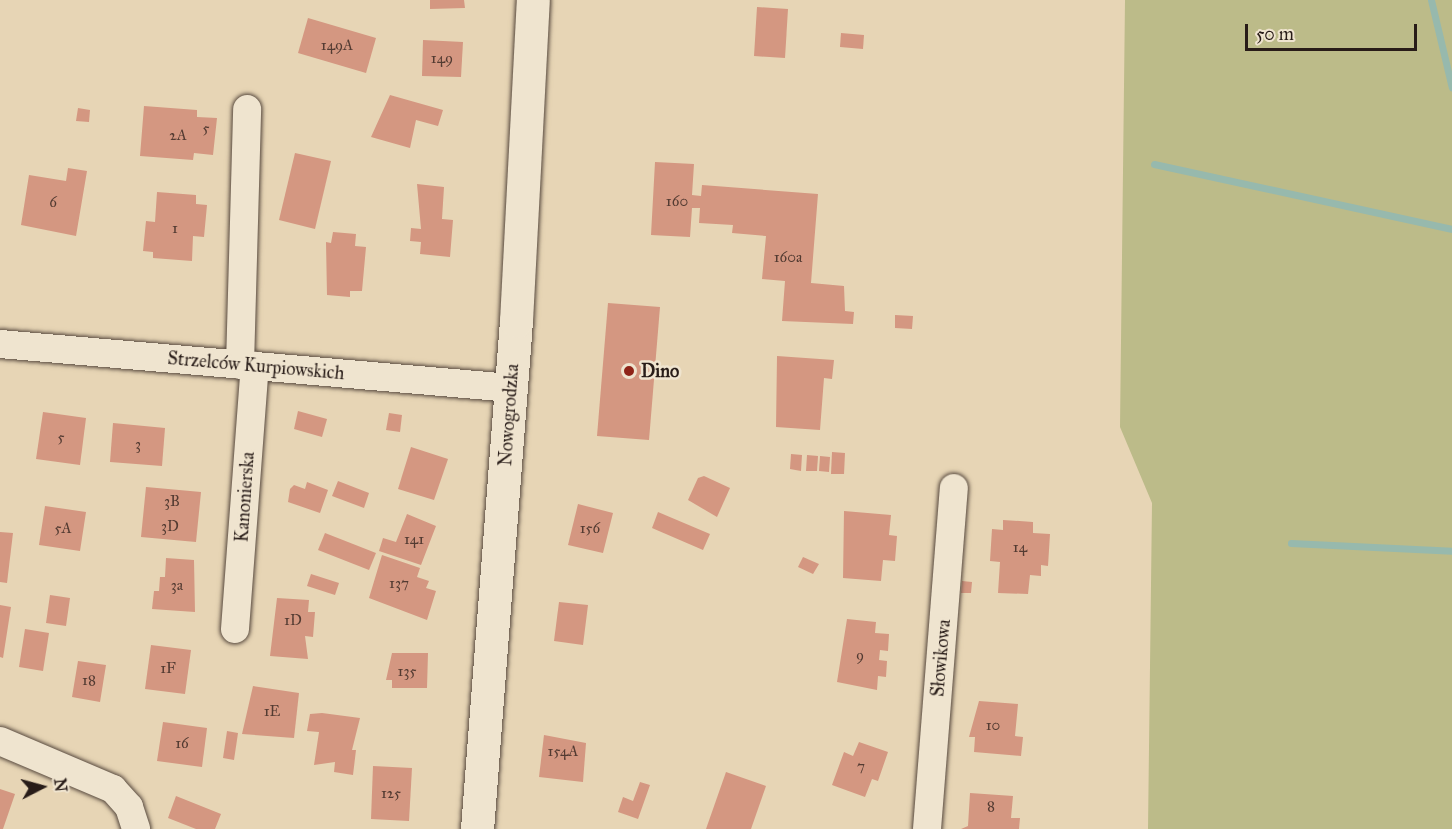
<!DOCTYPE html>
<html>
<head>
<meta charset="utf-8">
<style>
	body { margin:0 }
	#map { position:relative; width:1452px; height:829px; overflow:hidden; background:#e7d5b5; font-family:"IM FELL Great Primer",serif }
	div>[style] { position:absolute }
	.green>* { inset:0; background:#bcbb89 }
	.stream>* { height:7px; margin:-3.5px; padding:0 3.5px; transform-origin:3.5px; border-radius:3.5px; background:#97b9ad }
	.building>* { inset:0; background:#d49781 }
	.roads { filter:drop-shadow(0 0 2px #584a3f) drop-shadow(0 0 2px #584a3f) }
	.street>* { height:28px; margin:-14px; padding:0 14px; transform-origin:14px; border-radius:14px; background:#efe4cf }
	.secondary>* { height:33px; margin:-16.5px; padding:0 16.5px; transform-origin:16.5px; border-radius:16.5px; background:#efe4cf }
	.dots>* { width:16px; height:16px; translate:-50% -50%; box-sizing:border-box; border:3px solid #efe4cf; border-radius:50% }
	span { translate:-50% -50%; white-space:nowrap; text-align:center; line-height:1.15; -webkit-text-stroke:5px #efe4cf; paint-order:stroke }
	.number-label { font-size:15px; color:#533b32 }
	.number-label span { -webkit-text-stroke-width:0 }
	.street-label { font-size:18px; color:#281c18 }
	.poi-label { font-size:18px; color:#281c18; font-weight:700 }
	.left { translate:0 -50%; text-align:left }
	.north { position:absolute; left:12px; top:757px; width:60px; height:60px; -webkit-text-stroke:4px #efe4cf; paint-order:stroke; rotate:84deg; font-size:16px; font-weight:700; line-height:24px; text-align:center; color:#281c18 }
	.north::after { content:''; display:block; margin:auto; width:21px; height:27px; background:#281c18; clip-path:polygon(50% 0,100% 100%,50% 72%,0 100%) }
	.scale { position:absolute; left:1245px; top:24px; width:172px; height:27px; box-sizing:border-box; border:3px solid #281c18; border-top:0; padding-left:8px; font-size:18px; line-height:21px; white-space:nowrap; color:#281c18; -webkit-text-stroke:4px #efe4cf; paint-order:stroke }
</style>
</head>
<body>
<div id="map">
	<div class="green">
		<div style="clip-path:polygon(1125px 0,1452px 0,1452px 829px,1148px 829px,1152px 503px,1120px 427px)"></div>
	</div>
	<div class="stream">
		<div style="left:1431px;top:0;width:90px;rotate:76.6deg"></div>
		<div style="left:1154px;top:164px;width:305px;rotate:12.3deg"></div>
		<div style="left:1291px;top:543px;width:161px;rotate:2.8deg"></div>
	</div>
	<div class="building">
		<div style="clip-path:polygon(430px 0,464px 0,465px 8px,430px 9px)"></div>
		<div style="clip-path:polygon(757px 7px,788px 9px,785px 58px,754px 56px)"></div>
		<div style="clip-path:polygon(308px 18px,376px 38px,366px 73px,298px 53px)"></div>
		<div style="clip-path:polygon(841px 33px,864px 35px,863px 49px,840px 47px)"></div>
		<div style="clip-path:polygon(423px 40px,463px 42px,461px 77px,422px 76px)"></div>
		<div style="clip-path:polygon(390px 95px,443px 110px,438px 126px,416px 120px,410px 148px,371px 137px)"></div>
		<div style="clip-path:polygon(144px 106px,197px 110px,197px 117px,217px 118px,213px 155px,194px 153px,193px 160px,140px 156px)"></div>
		<div style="clip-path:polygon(78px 108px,90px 110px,89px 122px,76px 121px)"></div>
		<div style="clip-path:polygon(295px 153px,331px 161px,315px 229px,279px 220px)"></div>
		<div style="clip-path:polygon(655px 162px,694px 164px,692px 195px,701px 196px,702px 185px,818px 194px,811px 283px,844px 286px,845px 311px,854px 312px,853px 324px,782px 321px,785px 281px,762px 279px,766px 236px,732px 233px,733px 225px,699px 223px,700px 208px,692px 208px,690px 237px,651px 235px)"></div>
		<div style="clip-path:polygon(68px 168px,87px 171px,76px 236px,21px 225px,29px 175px,66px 181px)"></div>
		<div style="clip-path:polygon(417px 184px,444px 187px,442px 219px,453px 220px,450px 257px,420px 254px,421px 242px,410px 241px,411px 228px,421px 229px)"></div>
		<div style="clip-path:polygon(157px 192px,196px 195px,196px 204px,207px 205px,204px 237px,193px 236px,192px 261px,153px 258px,153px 252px,143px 251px,146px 221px,155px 222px)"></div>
		<div style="clip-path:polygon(333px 232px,356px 234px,355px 246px,366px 247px,362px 291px,350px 291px,350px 297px,327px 295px,326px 242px,331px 243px)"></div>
		<div style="clip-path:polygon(608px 303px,660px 307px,649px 440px,597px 436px)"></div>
		<div style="clip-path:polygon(895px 315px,913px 316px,912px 329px,895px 328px)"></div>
		<div style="clip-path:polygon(777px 356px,834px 360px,832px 379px,824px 378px,820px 430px,776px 427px)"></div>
		<div style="clip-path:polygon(298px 411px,327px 419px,322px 437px,294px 429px)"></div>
		<div style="clip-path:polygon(43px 412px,86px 418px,80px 465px,36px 459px)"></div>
		<div style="clip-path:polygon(389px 413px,402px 415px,400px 432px,386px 430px)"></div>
		<div style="clip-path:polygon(113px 423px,165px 428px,162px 466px,110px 462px)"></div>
		<div style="clip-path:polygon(411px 447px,448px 459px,434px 500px,398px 489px)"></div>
		<div style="clip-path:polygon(832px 452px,845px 453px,844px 474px,831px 474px)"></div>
		<div style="clip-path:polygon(791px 454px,802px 455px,801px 471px,790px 469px)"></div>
		<div style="clip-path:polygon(807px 455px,818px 456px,817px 471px,806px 471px)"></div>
		<div style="clip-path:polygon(820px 456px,830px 457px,829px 472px,819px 471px)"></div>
		<div style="clip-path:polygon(704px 476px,730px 488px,717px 517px,688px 500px,698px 478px)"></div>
		<div style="clip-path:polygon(338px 481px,369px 493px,364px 508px,332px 496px)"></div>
		<div style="clip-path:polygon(307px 482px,328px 490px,320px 513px,288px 502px,290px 489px,294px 485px,305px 489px)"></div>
		<div style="clip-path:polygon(146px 487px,201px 492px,196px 542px,141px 537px)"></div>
		<div style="clip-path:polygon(578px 504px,613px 513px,603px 553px,568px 545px)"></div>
		<div style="clip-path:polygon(45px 506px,86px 512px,80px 551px,39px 545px)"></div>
		<div style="clip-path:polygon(844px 511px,891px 515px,889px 535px,897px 536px,895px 561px,883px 560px,881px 581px,843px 578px)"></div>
		<div style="clip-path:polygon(658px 512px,710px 534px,703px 550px,652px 528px)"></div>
		<div style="clip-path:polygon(407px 514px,436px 526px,421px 565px,379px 551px,383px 538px,396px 542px)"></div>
		<div style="clip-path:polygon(1003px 520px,1033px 522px,1033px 533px,1050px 534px,1048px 566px,1041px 565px,1041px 576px,1030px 575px,1028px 594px,998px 593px,1000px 562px,990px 561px,992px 529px,1003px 530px)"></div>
		<div style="clip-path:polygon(0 532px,13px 533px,7px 583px,0 582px)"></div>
		<div style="clip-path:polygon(325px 533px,376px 553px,369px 570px,318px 550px)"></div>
		<div style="clip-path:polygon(382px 555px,420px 568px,417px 577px,429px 581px,426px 588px,436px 591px,427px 620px,369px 598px)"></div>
		<div style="clip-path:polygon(803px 557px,819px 564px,813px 574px,798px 567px)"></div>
		<div style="clip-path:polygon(166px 558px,194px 560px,195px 612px,152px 609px,154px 591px,159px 591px,160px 577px,165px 577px)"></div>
		<div style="clip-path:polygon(311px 574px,339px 583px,335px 595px,307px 586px)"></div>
		<div style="clip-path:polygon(962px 581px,972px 582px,971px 593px,961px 593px)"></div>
		<div style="clip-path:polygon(50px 595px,70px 598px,66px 626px,46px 623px)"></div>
		<div style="clip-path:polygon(277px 598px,309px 600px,308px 612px,315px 612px,313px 637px,305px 636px,308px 659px,270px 656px)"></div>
		<div style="clip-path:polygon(559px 602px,588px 605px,583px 645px,554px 641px)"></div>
		<div style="clip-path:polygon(0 605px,11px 607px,3px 658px,0 657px)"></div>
		<div style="clip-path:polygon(847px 619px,876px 622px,875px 633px,889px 634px,888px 651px,880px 650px,879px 660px,887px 661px,886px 677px,878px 676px,877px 690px,837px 682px)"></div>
		<div style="clip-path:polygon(25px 629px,49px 633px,43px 671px,19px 667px)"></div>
		<div style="clip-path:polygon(151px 645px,191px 650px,185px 694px,145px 689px)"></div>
		<div style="clip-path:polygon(392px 653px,428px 653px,427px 688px,392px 688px,392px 680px,386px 680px)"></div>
		<div style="clip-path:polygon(78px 661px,106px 665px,100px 702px,72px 697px)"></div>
		<div style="clip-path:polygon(253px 686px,299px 693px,294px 738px,242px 734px)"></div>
		<div style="clip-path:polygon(979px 701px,1018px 704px,1015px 736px,1023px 737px,1021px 756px,974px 752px,975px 737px,969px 737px)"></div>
		<div style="clip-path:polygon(322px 713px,360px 718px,352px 750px,356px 750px,353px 775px,334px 772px,335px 762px,314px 765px,319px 732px,307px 731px,310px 714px)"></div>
		<div style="clip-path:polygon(163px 722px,207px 728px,202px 767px,157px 761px)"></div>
		<div style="clip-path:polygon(227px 731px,238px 733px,234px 760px,223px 758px)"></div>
		<div style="clip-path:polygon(544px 735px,586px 743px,583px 782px,539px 777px)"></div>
		<div style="clip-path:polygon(859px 742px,888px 752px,878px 781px,872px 779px,865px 797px,832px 785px,844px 752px,853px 756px)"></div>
		<div style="clip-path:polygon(373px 766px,412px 768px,409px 821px,371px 819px)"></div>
		<div style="clip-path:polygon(726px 772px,766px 786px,751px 829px,706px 829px)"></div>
		<div style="clip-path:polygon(640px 782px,650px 785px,638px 819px,618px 812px,623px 797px,633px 801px)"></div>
		<div style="clip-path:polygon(0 789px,15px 794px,3px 829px,0 829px)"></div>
		<div style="clip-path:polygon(970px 793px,1013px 796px,1011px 818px,1020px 818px,1019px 829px,961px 829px,968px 826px)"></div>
		<div style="clip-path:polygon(176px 796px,221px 814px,215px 829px,196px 829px,168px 818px)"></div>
	</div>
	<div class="roads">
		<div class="street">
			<div style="left:0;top:344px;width:513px;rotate:4.92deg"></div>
			<div style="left:240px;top:365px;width:256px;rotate:-88.4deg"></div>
			<div style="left:235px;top:629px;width:264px;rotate:-85.7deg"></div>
			<div style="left:0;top:741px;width:123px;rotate:23deg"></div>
			<div style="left:113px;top:789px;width:24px;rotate:48deg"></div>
			<div style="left:129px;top:807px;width:23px;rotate:72deg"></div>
			<div style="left:927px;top:829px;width:342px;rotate:-85.5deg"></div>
		</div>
		<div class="secondary">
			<div style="left:477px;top:829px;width:509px;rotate:-85.61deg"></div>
			<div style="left:516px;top:321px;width:321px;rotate:-87deg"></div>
		</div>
	</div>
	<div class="dots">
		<div style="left:629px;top:371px;background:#8f2418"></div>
	</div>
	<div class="number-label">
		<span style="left:337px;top:46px">149A</span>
		<span style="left:442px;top:59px">149</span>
		<span style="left:206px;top:129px">5</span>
		<span style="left:178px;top:136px">2A</span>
		<span style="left:677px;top:202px">160</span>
		<span style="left:53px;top:203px">6</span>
		<span style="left:175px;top:229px">1</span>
		<span style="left:788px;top:258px">160a</span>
		<span style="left:61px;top:438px">5</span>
		<span style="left:138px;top:445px">3</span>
		<span style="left:172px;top:502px">3B</span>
		<span style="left:170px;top:527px">3D</span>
		<span style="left:63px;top:529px">5A</span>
		<span style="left:590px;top:529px">156</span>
		<span style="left:414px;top:540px">141</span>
		<span style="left:1020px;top:548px">14</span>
		<span style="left:399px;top:584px">137</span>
		<span style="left:177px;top:586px">3a</span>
		<span style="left:293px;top:621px">1D</span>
		<span style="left:860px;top:656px">9</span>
		<span style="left:168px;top:669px">1F</span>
		<span style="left:407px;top:672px">135</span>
		<span style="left:89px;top:681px">18</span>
		<span style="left:272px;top:712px">1E</span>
		<span style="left:993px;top:726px">10</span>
		<span style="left:182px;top:744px">16</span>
		<span style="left:563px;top:752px">154A</span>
		<span style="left:861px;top:767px">7</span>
		<span style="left:391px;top:794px">125</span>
		<span style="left:991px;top:807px">8</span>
	</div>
	<div class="street-label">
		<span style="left:256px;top:366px;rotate:5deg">Strzelców Kurpiowskich</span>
		<span style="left:509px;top:415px;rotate:-86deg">Nowogrodzka</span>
		<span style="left:245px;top:497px;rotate:-86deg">Kanonierska</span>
		<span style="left:941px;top:658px;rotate:-85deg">Słowikowa</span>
	</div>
	<div class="poi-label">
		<span class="left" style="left:641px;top:371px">Dino</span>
	</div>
	<div class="north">N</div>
	<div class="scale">50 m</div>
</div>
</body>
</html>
